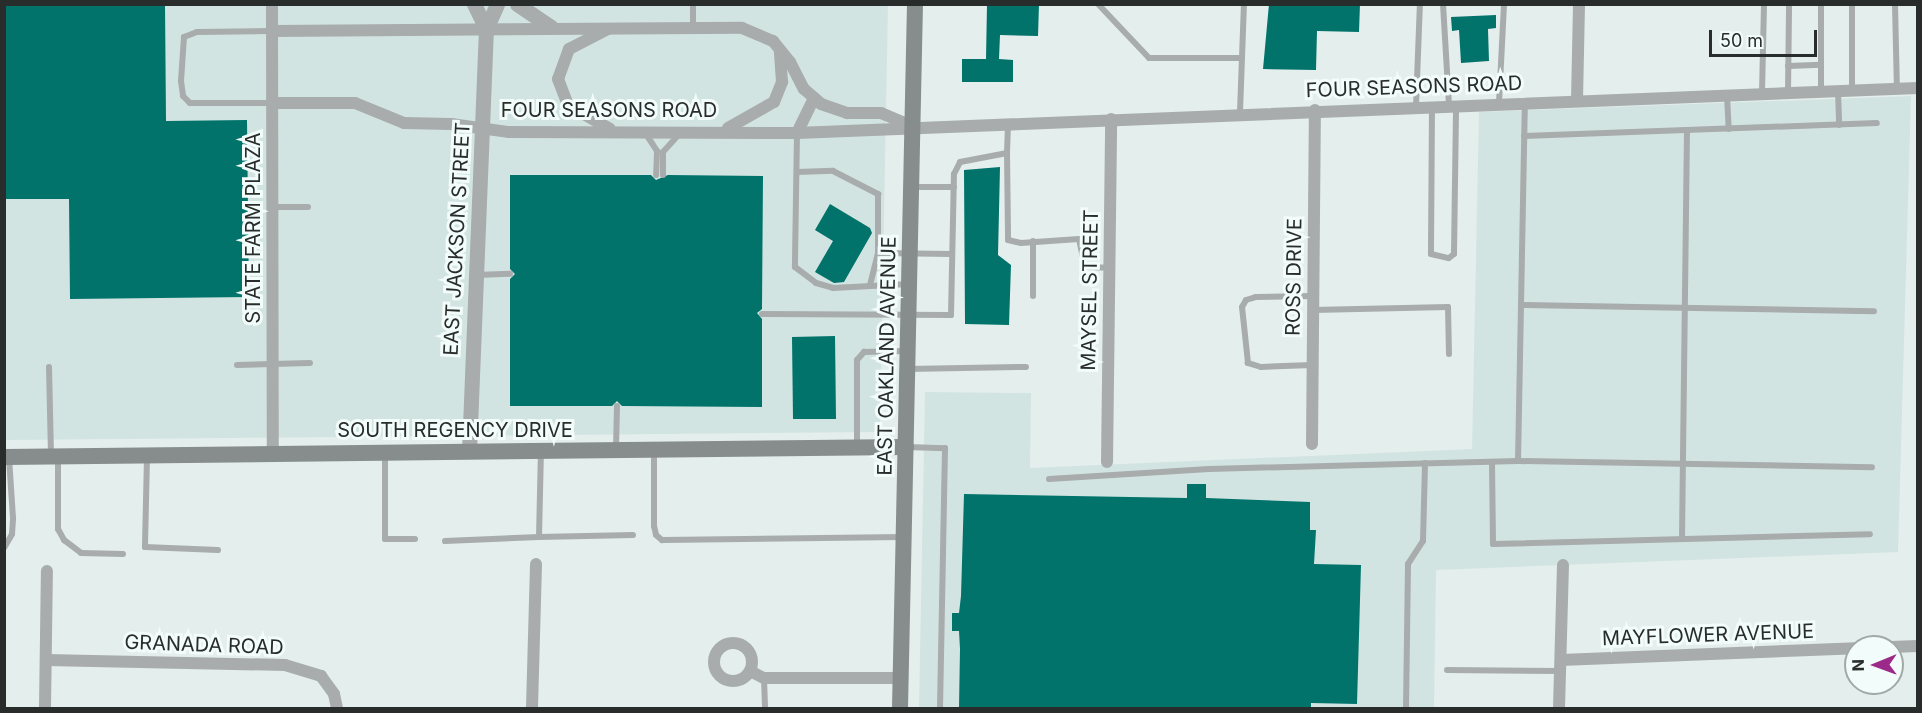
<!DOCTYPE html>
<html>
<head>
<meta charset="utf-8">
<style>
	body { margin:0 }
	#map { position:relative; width:1922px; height:713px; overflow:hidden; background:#e4eeed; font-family:Inter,sans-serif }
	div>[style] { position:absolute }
	.built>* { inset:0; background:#d2e4e1 }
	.building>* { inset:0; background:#01736b }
	.service>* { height:6px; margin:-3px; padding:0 3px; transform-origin:3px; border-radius:3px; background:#a8acac }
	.minor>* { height:12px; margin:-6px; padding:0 6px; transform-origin:6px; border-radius:6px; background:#a8acac }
	.minor>.ring { margin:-6px; padding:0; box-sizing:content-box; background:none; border:12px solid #a8acac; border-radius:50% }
	.tertiary>* { height:15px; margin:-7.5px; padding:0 7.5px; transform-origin:7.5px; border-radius:7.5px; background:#a8acac }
	.secondary>* { height:16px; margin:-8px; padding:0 8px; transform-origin:8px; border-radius:8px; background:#878d8c }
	span { translate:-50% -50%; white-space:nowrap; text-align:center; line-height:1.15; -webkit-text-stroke:6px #f2fcfa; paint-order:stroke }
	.street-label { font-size:20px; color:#282c2b }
	.frame { position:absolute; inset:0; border:6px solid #282c2b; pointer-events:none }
	.north { position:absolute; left:1844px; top:635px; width:60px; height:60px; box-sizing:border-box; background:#f2fcfa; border:2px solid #a1a9a7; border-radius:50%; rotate:269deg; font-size:16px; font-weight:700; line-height:24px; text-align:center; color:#282c2b }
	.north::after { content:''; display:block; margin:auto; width:21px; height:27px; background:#9c2a88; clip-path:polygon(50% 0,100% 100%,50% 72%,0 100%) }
	.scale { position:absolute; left:1709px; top:30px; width:108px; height:27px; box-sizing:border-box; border:3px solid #282c2b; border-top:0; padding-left:8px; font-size:18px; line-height:21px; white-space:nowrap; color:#282c2b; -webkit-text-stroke:4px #f2fcfa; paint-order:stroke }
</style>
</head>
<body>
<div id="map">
	<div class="built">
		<div style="clip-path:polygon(5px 5px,888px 5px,880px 432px,5px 440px)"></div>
		<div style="clip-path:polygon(1911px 96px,1898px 552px,1436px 570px,1434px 708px,919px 708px,925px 392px,1031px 393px,1030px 468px,1472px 449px,1479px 112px)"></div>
	</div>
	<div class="building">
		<div style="clip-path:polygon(4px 4px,165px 4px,166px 121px,247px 120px,249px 297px,70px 299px,69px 199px,4px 199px)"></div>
		<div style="clip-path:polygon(987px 4px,1039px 4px,1038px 36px,1000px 35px,999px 59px,1013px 60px,1013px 82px,962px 82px,962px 59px,986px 59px)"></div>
		<div style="clip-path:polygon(1269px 4px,1360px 4px,1359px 32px,1317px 31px,1316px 70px,1263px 69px)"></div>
		<div style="clip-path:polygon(1496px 15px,1496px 28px,1488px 29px,1489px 61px,1461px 63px,1459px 30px,1452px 31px,1451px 17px)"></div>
		<div style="clip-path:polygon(1000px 167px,998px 255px,1011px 265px,1009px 325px,965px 324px,964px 170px)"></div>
		<div style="clip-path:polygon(510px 175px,651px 175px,656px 180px,668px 175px,763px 176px,762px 309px,757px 313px,762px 319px,762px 407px,622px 406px,617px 401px,612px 406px,510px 406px,510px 279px,515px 274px,510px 269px)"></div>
		<div style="clip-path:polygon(830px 204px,870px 228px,872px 233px,844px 282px,834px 283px,815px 272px,833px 241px,815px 230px)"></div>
		<div style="clip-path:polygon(835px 336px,836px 419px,793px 419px,792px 337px)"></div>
		<div style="clip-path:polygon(1187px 484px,1206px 484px,1206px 498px,1310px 502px,1310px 530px,1316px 530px,1314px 564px,1361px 565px,1357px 704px,1311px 703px,1311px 708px,959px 708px,960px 649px,959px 631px,952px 631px,952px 613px,959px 613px,961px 596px,964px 494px,1187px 498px)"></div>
	</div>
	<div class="service">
		<div style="left:1098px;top:4px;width:74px;rotate:46.6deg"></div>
		<div style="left:1149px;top:58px;width:92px"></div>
		<div style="left:1443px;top:4px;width:101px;rotate:86.6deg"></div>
		<div style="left:1895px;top:4px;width:85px;rotate:88.7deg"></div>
		<div style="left:693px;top:26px;width:22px;rotate:-90deg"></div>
		<div style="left:272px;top:31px;width:75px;rotate:179.2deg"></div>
		<div style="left:197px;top:32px;width:14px;rotate:159deg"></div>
		<div style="left:184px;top:37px;width:44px;rotate:93.9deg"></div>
		<div style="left:181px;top:81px;width:15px;rotate:82deg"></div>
		<div style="left:183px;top:96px;width:10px;rotate:45deg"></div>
		<div style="left:190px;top:103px;width:82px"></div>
		<div style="left:1788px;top:66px;width:33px;rotate:-2deg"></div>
		<div style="left:1852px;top:90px;width:86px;rotate:-90deg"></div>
		<div style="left:1821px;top:91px;width:87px;rotate:-90deg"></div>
		<div style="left:1838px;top:91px;width:34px;rotate:88deg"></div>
		<div style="left:1788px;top:92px;width:88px;rotate:-89.3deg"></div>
		<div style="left:1762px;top:93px;width:89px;rotate:-88.7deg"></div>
		<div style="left:1727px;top:96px;width:33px;rotate:87deg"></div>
		<div style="left:1499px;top:103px;width:99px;rotate:-87.1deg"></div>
		<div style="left:1416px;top:106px;width:102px;rotate:-87.8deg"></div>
		<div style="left:1432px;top:106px;width:148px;rotate:90.4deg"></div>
		<div style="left:1431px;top:254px;width:18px;rotate:13deg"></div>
		<div style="left:1449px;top:258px;width:6px;rotate:-39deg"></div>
		<div style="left:1454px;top:254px;width:148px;rotate:-89.2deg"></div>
		<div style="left:1240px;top:112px;width:108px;rotate:-87.9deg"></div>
		<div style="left:797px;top:133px;width:134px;rotate:90.9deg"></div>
		<div style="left:795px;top:267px;width:26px;rotate:37deg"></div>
		<div style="left:816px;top:283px;width:18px;rotate:16deg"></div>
		<div style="left:833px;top:288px;width:76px;rotate:-3deg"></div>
		<div style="left:646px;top:134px;width:20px;rotate:57deg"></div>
		<div style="left:657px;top:151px;width:24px;rotate:92deg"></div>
		<div style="left:1524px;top:136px;width:353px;rotate:-2.1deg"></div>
		<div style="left:1007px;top:153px;width:87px;rotate:89.3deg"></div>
		<div style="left:1008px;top:240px;width:13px;rotate:13deg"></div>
		<div style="left:1021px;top:243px;width:58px;rotate:-3.9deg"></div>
		<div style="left:1079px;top:239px;width:29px;rotate:78deg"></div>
		<div style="left:1085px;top:267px;width:24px;rotate:2deg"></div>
		<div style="left:797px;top:172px;width:36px;rotate:-2deg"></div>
		<div style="left:833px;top:171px;width:51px;rotate:27.1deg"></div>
		<div style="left:878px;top:194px;width:59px;rotate:90deg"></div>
		<div style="left:878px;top:253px;width:34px;rotate:104deg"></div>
		<div style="left:663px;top:175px;width:23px;rotate:-90deg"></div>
		<div style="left:663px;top:152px;width:24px;rotate:-48deg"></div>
		<div style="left:912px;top:187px;width:42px"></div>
		<div style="left:272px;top:207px;width:36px"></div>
		<div style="left:878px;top:253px;width:74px;rotate:0.8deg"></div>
		<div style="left:476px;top:275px;width:34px;rotate:-2deg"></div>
		<div style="left:1033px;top:296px;width:55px;rotate:-90deg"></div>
		<div style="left:1521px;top:305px;width:353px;rotate:1deg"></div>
		<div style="left:1313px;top:310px;width:135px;rotate:-1.3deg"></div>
		<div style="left:1448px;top:307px;width:47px;rotate:88.8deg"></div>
		<div style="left:762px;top:314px;width:189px;rotate:0.3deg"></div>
		<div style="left:951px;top:315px;width:141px;rotate:-88.8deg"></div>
		<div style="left:954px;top:174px;width:13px;rotate:-63deg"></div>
		<div style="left:960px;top:162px;width:48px;rotate:-10.8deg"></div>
		<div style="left:1007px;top:153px;width:29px;rotate:-88deg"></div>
		<div style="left:237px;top:365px;width:73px;rotate:-1.6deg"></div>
		<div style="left:1312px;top:365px;width:51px;rotate:177.8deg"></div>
		<div style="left:1261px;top:367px;width:14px;rotate:-163deg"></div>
		<div style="left:1248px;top:363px;width:56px;rotate:-96.1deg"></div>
		<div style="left:1242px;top:307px;width:8px;rotate:-60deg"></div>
		<div style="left:1246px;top:300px;width:10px;rotate:-17deg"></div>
		<div style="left:1256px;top:297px;width:58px;rotate:-1deg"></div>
		<div style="left:49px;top:367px;width:87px;rotate:88.7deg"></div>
		<div style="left:908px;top:369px;width:118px;rotate:-1deg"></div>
		<div style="left:857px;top:447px;width:87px;rotate:-90deg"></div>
		<div style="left:857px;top:360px;width:11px;rotate:-49deg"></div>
		<div style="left:864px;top:352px;width:42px;rotate:-1.4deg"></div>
		<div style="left:907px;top:447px;width:38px;rotate:2deg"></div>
		<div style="left:945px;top:448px;width:260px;rotate:91.1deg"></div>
		<div style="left:616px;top:449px;width:43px;rotate:-88.7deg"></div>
		<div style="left:654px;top:451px;width:75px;rotate:90deg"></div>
		<div style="left:654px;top:526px;width:9px;rotate:77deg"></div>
		<div style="left:656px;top:535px;width:8px;rotate:40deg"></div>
		<div style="left:662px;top:540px;width:240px;rotate:-0.7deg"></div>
		<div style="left:385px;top:455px;width:84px;rotate:90deg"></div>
		<div style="left:385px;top:539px;width:30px"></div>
		<div style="left:147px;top:457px;width:90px;rotate:91.3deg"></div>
		<div style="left:145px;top:547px;width:73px;rotate:2.4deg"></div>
		<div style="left:58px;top:458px;width:71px;rotate:90deg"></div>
		<div style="left:58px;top:529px;width:13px;rotate:61deg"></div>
		<div style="left:64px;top:540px;width:21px;rotate:37deg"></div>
		<div style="left:81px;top:553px;width:42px;rotate:1.4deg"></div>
		<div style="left:1518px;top:461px;width:354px;rotate:1deg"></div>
		<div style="left:1492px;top:462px;width:82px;rotate:89.3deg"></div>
		<div style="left:1493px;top:544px;width:377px;rotate:-1.5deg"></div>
		<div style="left:1049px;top:479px;width:160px;rotate:-3.6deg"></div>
		<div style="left:1209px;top:469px;width:309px;rotate:-1.5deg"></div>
		<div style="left:1518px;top:461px;width:357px;rotate:-88.9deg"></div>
		<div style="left:539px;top:537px;width:94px;rotate:-1.2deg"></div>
		<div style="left:1682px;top:539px;width:409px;rotate:-89.3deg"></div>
		<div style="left:445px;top:541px;width:94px;rotate:-2.4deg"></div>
		<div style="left:539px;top:537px;width:86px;rotate:-88.7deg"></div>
		<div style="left:4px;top:548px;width:16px;rotate:-60deg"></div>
		<div style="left:12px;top:534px;width:16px;rotate:-86deg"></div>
		<div style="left:13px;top:518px;width:60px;rotate:-93.8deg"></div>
		<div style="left:1447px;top:670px;width:113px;rotate:0.5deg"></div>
		<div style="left:764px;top:678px;width:30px;rotate:88deg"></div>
		<div style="left:1406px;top:708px;width:144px;rotate:-89.2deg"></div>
		<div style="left:1408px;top:564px;width:27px;rotate:-57deg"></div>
		<div style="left:1423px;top:541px;width:78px;rotate:-88.5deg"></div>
	</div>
	<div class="minor">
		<div style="left:272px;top:4px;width:448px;rotate:89.9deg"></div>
		<div style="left:608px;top:29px;width:44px;rotate:152.9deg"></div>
		<div style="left:569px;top:49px;width:32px;rotate:110deg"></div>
		<div style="left:558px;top:79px;width:28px;rotate:69deg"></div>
		<div style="left:568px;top:105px;width:48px;rotate:29.7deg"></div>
		<div style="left:272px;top:31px;width:470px;rotate:-0.4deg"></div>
		<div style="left:742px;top:28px;width:34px;rotate:23deg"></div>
		<div style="left:773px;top:41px;width:27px;rotate:51deg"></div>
		<div style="left:790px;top:62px;width:30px;rotate:63deg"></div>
		<div style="left:804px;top:89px;width:23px;rotate:41deg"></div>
		<div style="left:821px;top:104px;width:28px;rotate:19deg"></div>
		<div style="left:847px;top:113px;width:34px"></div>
		<div style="left:881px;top:113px;width:34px;rotate:23deg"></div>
		<div style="left:1577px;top:100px;width:96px;rotate:-88.8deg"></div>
		<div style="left:272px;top:103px;width:83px"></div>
		<div style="left:355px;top:103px;width:53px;rotate:22.2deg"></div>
		<div style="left:404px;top:123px;width:47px;rotate:1.2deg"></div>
		<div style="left:451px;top:124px;width:59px;rotate:7.9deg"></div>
		<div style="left:509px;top:132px;width:288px;rotate:0.2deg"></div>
		<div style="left:797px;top:133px;width:1122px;rotate:-2.3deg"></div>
		<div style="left:728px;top:128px;width:53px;rotate:-29.5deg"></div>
		<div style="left:774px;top:102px;width:22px;rotate:-68deg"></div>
		<div style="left:782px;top:82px;width:32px;rotate:-94deg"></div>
		<div style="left:797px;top:133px;width:39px;rotate:-64deg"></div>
		<div style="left:1312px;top:444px;width:334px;rotate:-89.5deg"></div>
		<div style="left:1107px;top:462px;width:343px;rotate:-89.3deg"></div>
		<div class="ring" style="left:714px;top:643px;width:26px;height:26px"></div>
		<div style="left:1891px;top:647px;width:27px;rotate:-2deg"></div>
		<div style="left:46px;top:660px;width:239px;rotate:1.2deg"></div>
		<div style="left:285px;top:665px;width:38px;rotate:17deg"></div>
		<div style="left:321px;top:676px;width:22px;rotate:54deg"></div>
		<div style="left:334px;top:694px;width:14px;rotate:78deg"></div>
		<div style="left:1561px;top:660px;width:295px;rotate:-2.3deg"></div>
		<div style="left:750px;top:671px;width:16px;rotate:27deg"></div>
		<div style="left:764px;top:678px;width:137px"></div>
		<div style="left:45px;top:708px;width:137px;rotate:-89.2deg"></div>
		<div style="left:532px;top:708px;width:144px;rotate:-88.4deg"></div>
		<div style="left:1559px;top:708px;width:143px;rotate:-88.4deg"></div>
	</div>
	<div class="tertiary">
		<div style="left:474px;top:4px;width:28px;rotate:64deg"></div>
		<div style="left:517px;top:4px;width:41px;rotate:34.1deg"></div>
		<div style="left:469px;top:451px;width:422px;rotate:-87.7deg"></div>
		<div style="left:486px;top:29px;width:27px;rotate:-66deg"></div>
	</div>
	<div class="secondary">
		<div style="left:4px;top:457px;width:902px;rotate:-0.64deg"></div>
		<div style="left:900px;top:708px;width:704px;rotate:-88.78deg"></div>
	</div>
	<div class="street-label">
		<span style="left:1414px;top:87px;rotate:-2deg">FOUR SEASONS ROAD</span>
		<span style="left:609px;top:110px">FOUR SEASONS ROAD</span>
		<span style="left:253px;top:228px;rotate:-90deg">STATE FARM PLAZA</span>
		<span style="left:457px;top:239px;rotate:-87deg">EAST JACKSON STREET</span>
		<span style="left:1294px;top:277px;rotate:-89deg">ROSS DRIVE</span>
		<span style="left:1090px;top:290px;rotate:-89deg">MAYSEL STREET</span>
		<span style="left:887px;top:356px;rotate:-89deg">EAST OAKLAND AVENUE</span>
		<span style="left:455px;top:430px">SOUTH REGENCY DRIVE</span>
		<span style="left:1708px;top:635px;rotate:-2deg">MAYFLOWER AVENUE</span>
		<span style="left:204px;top:645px;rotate:2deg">GRANADA ROAD</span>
	</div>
	<div class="frame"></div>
	<div class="north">N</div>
	<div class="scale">50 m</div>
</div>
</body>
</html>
